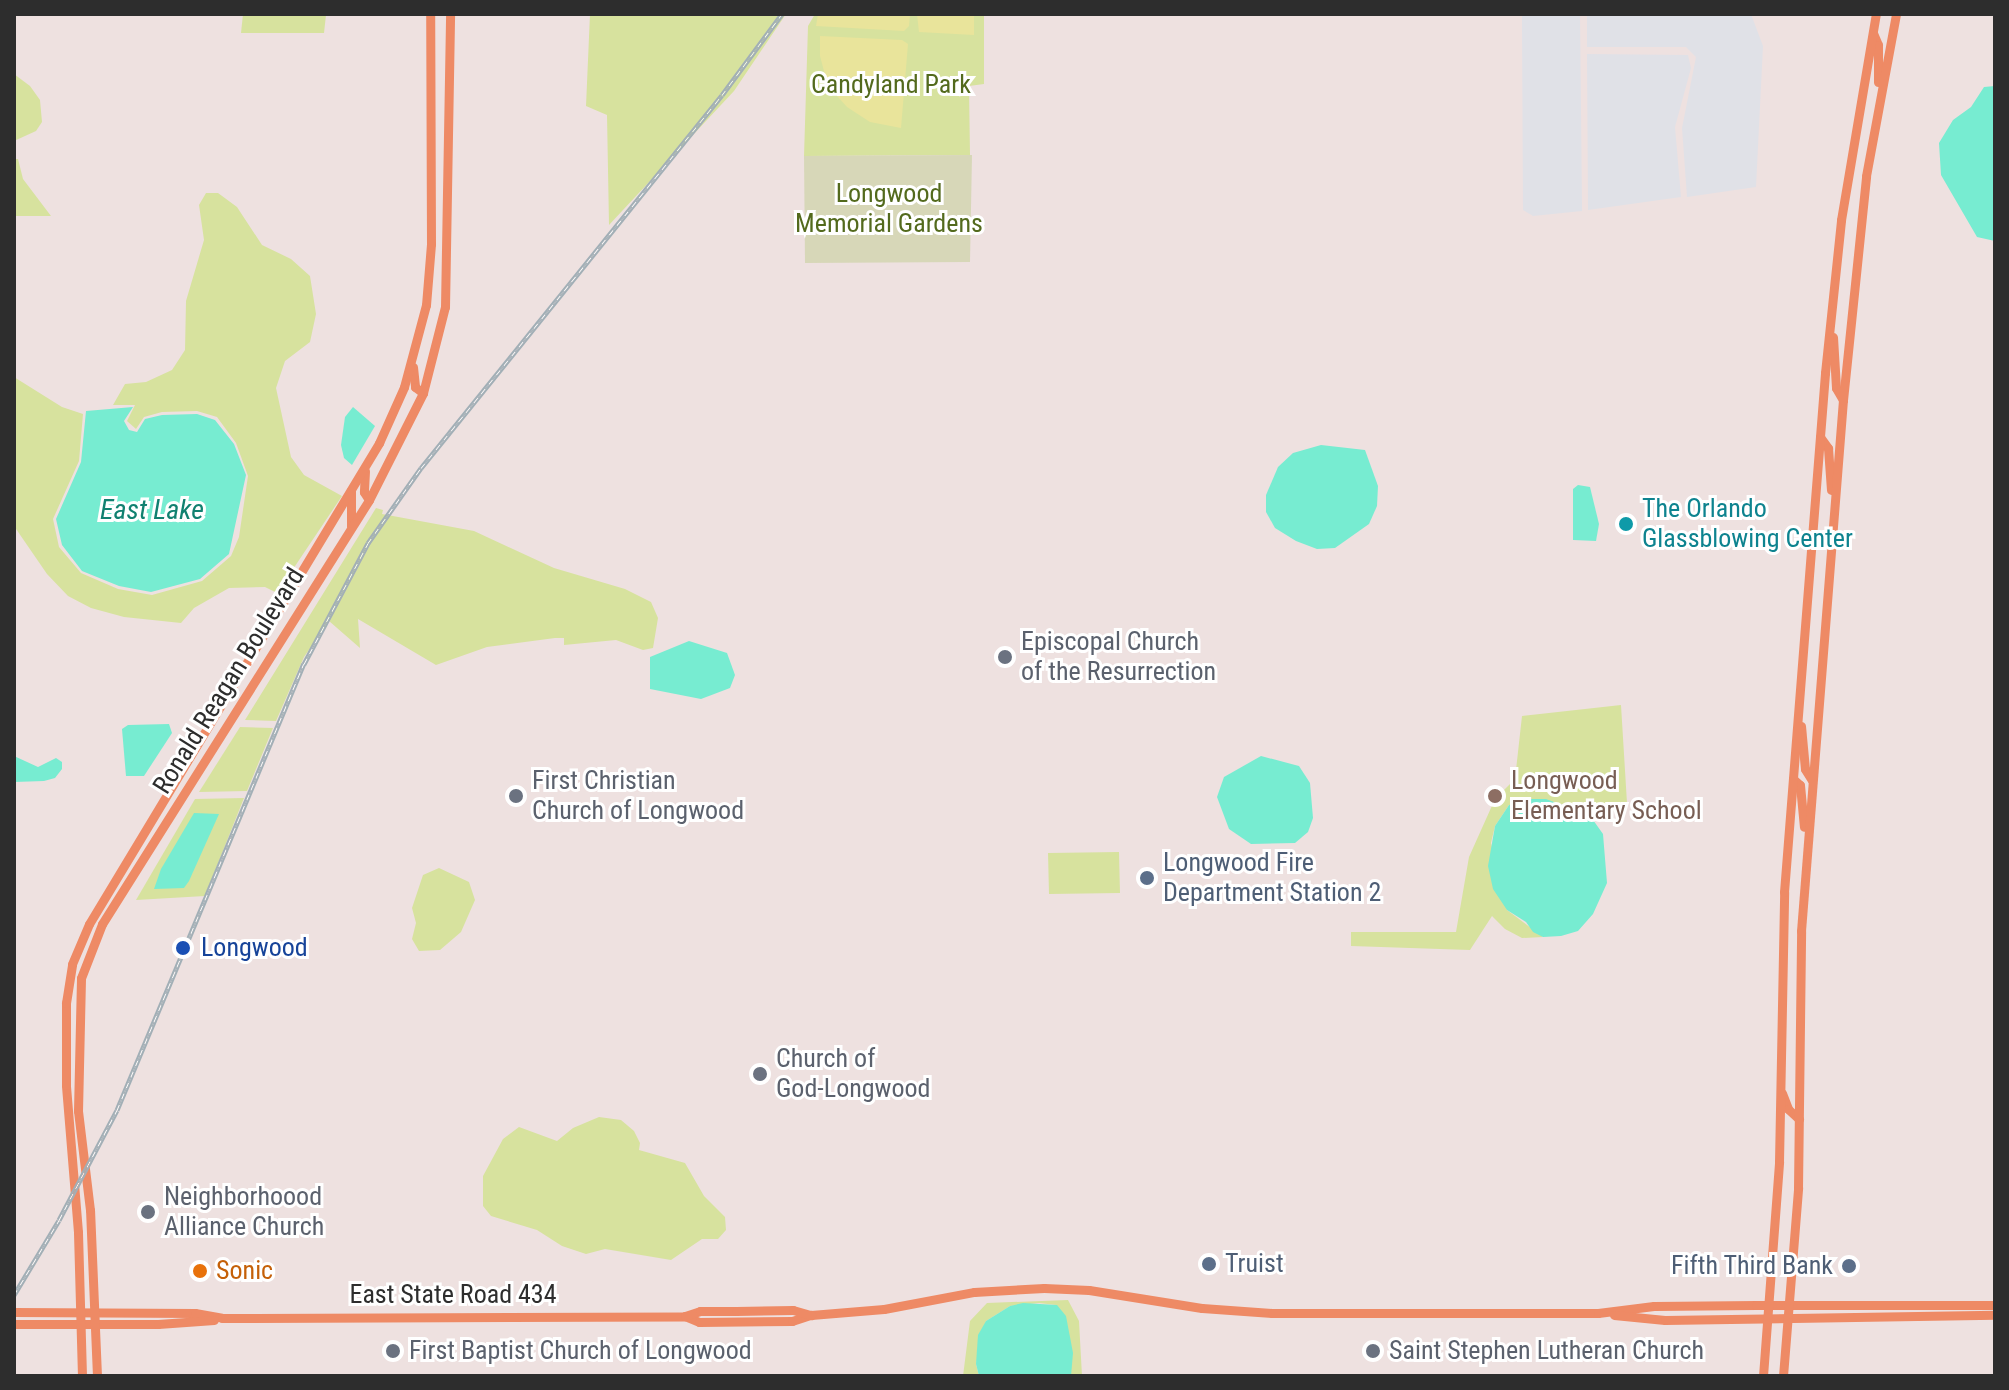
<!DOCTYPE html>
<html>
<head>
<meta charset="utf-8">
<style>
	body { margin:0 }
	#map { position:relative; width:2009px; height:1390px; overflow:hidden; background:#eee1e0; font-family:"Roboto Condensed",sans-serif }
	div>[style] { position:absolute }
	.industrial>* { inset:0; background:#e0e1e7 }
	.green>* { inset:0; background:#d7e29e }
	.cemetery>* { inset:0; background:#d7d7b8 }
	.pitch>* { inset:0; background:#e9e49b }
	.water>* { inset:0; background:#77ecd1 }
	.major>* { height:9px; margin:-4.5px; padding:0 4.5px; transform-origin:4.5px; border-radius:4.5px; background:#ee8a65 }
	.rail>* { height:5px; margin-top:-2.5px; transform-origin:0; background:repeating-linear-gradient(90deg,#fff 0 6px,#a2afb6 0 12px); box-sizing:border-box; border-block:2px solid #a2afb6 }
	.dots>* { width:22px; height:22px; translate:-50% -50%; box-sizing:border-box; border:4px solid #fff; border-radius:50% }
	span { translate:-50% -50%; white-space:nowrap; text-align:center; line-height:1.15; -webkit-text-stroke:6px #fff; paint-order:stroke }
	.park-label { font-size:26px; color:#536a1d }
	.culture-label { font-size:26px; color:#0d838f }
	.left { translate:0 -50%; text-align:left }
	.worship-label { font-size:26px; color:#5b616d }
	.street-label { font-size:26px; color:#2d2d2d }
	.education-label { font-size:26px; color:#785e54 }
	.service-label { font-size:26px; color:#4e5e75 }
	.right { translate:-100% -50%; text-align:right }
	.transit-label { font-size:26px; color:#164399 }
	.food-label { font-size:26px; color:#c56008 }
	.water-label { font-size:28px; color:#118170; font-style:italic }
	.frame { position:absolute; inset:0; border:16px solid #2d2d2d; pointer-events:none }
</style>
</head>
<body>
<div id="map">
	<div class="industrial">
		<div style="clip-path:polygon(1522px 14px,1580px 14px,1582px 211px,1533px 216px,1523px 210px)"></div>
		<div style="clip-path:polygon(1587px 14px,1751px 14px,1763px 46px,1756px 187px,1687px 197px,1682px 128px,1696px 57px,1686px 47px,1587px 47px)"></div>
		<div style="clip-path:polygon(1587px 54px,1688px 55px,1691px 68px,1675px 127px,1681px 197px,1588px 210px)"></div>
	</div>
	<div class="green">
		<div style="clip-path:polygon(243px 14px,326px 14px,326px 15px,324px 33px,241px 33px)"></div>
		<div style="clip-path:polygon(590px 14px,786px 14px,734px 91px,609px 225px,607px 115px,586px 106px)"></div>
		<div style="clip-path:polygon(815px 14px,984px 14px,984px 84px,969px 86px,970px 155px,804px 156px,808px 26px)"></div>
		<div style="clip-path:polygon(14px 74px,30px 86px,40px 100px,42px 122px,36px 131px,14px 141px)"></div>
		<div style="clip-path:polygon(14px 159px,18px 159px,23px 179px,51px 216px,14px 216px)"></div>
		<div style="clip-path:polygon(206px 193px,218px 193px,237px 207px,262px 245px,291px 259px,310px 276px,316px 314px,310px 342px,285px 361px,276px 388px,291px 457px,304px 475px,342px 496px,277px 593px,265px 587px,229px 588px,194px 608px,181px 623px,124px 617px,91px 608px,68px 596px,47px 574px,14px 526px,14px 377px,62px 407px,83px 414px,79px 461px,53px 519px,59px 547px,81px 573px,118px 589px,152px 595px,202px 581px,231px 556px,239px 537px,248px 476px,236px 443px,217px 417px,197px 411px,162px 412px,144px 417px,136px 429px,127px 421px,135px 405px,113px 405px,125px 384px,146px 382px,172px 370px,185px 350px,186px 301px,204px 240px,199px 205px)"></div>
		<div style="clip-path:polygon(376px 508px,383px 510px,382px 514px,474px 531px,554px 568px,625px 589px,651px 602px,658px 618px,653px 648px,643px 650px,616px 640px,564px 645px,564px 638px,555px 638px,487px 647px,436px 665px,358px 619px,360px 648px,329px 621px,304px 657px,276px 721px,245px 720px)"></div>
		<div style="clip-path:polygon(1621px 705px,1627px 803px,1578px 811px,1563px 804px,1509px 805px,1495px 826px,1491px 843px,1507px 910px,1543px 937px,1522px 938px,1505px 929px,1492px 916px,1470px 950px,1351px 946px,1351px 932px,1456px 932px,1469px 857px,1495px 799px,1515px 779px,1522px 716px)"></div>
		<div style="clip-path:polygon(240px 727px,273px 728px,247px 791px,199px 792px)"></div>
		<div style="clip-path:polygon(244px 798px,205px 896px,136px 900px,195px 799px)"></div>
		<div style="clip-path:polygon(1119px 852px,1120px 893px,1049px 894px,1048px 853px)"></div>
		<div style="clip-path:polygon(439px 868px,469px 882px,475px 900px,461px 932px,440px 950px,419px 951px,412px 939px,416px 923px,412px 908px,423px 875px)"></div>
		<div style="clip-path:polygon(599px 1117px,621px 1120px,634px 1131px,640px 1143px,639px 1150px,685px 1163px,704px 1196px,725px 1217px,726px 1230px,718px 1239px,702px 1239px,671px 1260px,605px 1249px,586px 1254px,562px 1246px,537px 1230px,491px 1216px,483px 1206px,483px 1176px,503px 1139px,519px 1127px,557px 1141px,573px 1128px)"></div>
		<div style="clip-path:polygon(1068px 1300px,1079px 1321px,1082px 1376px,1071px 1376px,1056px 1305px,1039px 1303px,1010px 1306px,986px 1321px,976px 1364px,979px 1376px,963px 1376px,970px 1321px,987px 1303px)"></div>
	</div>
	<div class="cemetery">
		<div style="clip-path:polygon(972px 155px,970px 262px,805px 263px,804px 156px)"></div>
	</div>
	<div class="pitch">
		<div style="clip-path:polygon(818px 14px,910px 14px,909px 26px,904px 31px,816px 26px)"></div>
		<div style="clip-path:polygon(917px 14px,974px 14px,974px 35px,919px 32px)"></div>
		<div style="clip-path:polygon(820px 36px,902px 40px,908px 44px,901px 128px,870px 122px,847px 107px,828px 86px,820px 56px)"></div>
	</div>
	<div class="water">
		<div style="clip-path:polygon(1995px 86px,1995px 241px,1977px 237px,1941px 175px,1939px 143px,1953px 120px,1971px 107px,1984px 87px)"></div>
		<div style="clip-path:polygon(133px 407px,124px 421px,129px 430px,137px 432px,145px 419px,162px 415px,197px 414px,215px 420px,234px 444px,246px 475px,229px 554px,200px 579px,151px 592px,119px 586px,82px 571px,62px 545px,56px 519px,81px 462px,86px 411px)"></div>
		<div style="clip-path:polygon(353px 407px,375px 426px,352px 465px,344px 458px,341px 445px,345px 417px)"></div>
		<div style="clip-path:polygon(1321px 445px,1365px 450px,1378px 486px,1377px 506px,1369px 524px,1335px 548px,1317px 549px,1296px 541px,1275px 528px,1266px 512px,1266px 495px,1278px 467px,1293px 453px)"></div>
		<div style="clip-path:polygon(1578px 485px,1590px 487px,1599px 524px,1596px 541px,1573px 540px,1573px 489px)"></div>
		<div style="clip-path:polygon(689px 641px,727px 653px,735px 675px,730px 688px,701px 699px,650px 689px,650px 657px)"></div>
		<div style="clip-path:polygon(169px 724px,172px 733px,144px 776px,126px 776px,122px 729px,128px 725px)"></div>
		<div style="clip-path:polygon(14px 756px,38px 767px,56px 758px,62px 762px,62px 769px,55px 778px,44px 781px,14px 782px)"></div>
		<div style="clip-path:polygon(1261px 756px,1299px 766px,1310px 783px,1313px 818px,1308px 832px,1295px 843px,1251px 844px,1229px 829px,1217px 797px,1224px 777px)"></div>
		<div style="clip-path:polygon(1530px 799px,1546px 799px,1578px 811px,1586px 810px,1603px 834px,1607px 883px,1593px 914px,1578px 931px,1561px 936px,1543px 937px,1533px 932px,1526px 922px,1507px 910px,1493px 889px,1488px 866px,1495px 826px,1509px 805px)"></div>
		<div style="clip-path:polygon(194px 813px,219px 814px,189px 881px,184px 888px,154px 889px,161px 869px)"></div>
		<div style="clip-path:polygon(1023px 1303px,1057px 1305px,1066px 1316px,1073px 1353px,1071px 1376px,979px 1376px,976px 1364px,978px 1335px,986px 1321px,1010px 1306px)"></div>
	</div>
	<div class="major">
		<div style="left:1873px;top:33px;width:13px;rotate:67deg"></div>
		<div style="left:1878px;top:45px;width:37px;rotate:90deg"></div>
		<div style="left:1833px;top:337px;width:51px;rotate:86.6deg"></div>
		<div style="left:1836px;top:388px;width:14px;rotate:60deg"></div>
		<div style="left:413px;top:367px;width:20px;rotate:84deg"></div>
		<div style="left:415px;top:387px;width:10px;rotate:37deg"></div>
		<div style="left:1820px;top:437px;width:14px;rotate:54deg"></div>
		<div style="left:1828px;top:448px;width:42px;rotate:85.9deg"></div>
		<div style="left:365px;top:471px;width:21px;rotate:93deg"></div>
		<div style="left:364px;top:492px;width:9px;rotate:58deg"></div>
		<div style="left:351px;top:491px;width:35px;rotate:90deg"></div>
		<div style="left:1801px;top:726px;width:43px;rotate:84.7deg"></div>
		<div style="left:1805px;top:769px;width:13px;rotate:58deg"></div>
		<div style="left:1793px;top:779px;width:9px;rotate:41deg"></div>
		<div style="left:1800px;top:785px;width:42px;rotate:84.6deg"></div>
		<div style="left:1782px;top:1093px;width:17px;rotate:69deg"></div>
		<div style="left:1788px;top:1109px;width:15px;rotate:42deg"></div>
		<div style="left:14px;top:1312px;width:181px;rotate:0.3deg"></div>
		<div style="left:195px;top:1313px;width:27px;rotate:10deg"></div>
		<div style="left:222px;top:1318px;width:463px;rotate:-0.2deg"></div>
		<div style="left:685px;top:1316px;width:15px;rotate:23deg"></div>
		<div style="left:699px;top:1322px;width:93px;rotate:-0.6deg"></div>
		<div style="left:792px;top:1321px;width:20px;rotate:-18deg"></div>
		<div style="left:811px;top:1315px;width:73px;rotate:-4.7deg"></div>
		<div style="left:884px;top:1309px;width:92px;rotate:-10.7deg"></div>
		<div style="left:974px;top:1292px;width:70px;rotate:-3.3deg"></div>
		<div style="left:1044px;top:1288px;width:45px;rotate:2.5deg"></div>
		<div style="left:1089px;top:1290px;width:114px;rotate:9.1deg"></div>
		<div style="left:1202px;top:1308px;width:70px;rotate:4.1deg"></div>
		<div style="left:1272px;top:1313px;width:326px"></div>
		<div style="left:1598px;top:1313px;width:56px;rotate:-7.1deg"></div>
		<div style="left:1654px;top:1306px;width:102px;rotate:-0.6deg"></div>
		<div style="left:1756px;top:1305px;width:239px"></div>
		<div style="left:1614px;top:1315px;width:51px;rotate:5.6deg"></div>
		<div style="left:1665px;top:1320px;width:330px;rotate:-0.9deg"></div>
		<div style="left:685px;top:1316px;width:16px;rotate:-18deg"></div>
		<div style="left:700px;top:1311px;width:36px"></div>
		<div style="left:736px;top:1311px;width:57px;rotate:-1deg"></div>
		<div style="left:793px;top:1310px;width:19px;rotate:16deg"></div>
		<div style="left:14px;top:1324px;width:144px"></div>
		<div style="left:158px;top:1324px;width:56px;rotate:-4.1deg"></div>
		<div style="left:82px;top:1376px;width:144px;rotate:-91.6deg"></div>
		<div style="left:78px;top:1232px;width:147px;rotate:-94.7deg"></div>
		<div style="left:66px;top:1085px;width:82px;rotate:-90deg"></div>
		<div style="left:66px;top:1003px;width:39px;rotate:-81deg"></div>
		<div style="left:72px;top:964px;width:43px;rotate:-67deg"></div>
		<div style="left:89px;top:924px;width:562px;rotate:-58.91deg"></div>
		<div style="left:379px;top:443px;width:61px;rotate:-65.9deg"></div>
		<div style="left:404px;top:387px;width:85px;rotate:-75deg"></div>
		<div style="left:426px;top:305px;width:61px;rotate:-85.3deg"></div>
		<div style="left:431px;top:244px;width:230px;rotate:-90.2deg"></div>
		<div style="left:97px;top:1376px;width:166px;rotate:-92.4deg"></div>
		<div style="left:90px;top:1210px;width:100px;rotate:-96.9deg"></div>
		<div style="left:78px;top:1111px;width:133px;rotate:-88.7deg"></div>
		<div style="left:81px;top:978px;width:58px;rotate:-68.7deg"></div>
		<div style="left:102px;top:924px;width:501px;rotate:-57.8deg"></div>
		<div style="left:369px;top:500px;width:120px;rotate:-63.2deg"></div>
		<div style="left:423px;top:393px;width:89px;rotate:-75.7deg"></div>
		<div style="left:445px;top:307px;width:293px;rotate:-89deg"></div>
		<div style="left:1763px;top:1376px;width:215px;rotate:-85.7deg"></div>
		<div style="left:1779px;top:1162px;width:270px;rotate:-88.9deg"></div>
		<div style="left:1784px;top:892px;width:521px;rotate:-85.48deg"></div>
		<div style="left:1825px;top:373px;width:154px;rotate:-84deg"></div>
		<div style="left:1841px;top:220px;width:209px;rotate:-80.4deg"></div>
		<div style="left:1783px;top:1376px;width:189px;rotate:-85.4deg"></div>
		<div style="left:1798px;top:1188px;width:257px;rotate:-89.3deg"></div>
		<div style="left:1801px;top:931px;width:533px;rotate:-85.48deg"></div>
		<div style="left:1843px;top:400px;width:225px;rotate:-84.1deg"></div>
		<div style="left:1866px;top:176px;width:165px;rotate:-79.5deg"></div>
	</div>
	<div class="rail">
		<div style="left:14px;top:1295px;width:87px;rotate:-59deg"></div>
		<div style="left:59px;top:1220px;width:124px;rotate:-62.2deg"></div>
		<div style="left:117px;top:1110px;width:484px;rotate:-67.3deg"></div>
		<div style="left:304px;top:664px;width:137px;rotate:-62.1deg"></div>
		<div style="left:368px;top:543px;width:92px;rotate:-54.8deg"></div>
		<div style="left:421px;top:468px;width:479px;rotate:-51.1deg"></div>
		<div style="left:722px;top:95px;width:101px;rotate:-53.5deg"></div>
	</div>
	<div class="dots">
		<div style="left:1626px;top:524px;background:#0f9aa8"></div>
		<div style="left:1005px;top:657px;background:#6b7280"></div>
		<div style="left:516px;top:796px;background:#6b7280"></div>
		<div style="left:1495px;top:796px;background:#8d6e63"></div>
		<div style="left:1147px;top:878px;background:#5c6f8a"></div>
		<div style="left:183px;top:948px;background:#1a4fb4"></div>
		<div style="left:760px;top:1074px;background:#6b7280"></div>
		<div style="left:148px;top:1212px;background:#6b7280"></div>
		<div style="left:1209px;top:1264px;background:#5c6f8a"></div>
		<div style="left:1849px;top:1266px;background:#5c6f8a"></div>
		<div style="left:200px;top:1271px;background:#e8710a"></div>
		<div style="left:393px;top:1351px;background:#6b7280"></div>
		<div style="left:1373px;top:1351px;background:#6b7280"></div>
	</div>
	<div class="park-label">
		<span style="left:891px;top:85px">Candyland Park</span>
		<span style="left:889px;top:209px">Longwood<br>Memorial Gardens</span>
	</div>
	<div class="culture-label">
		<span class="left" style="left:1642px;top:524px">The Orlando<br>Glassblowing Center</span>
	</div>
	<div class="worship-label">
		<span class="left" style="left:1021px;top:657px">Episcopal Church<br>of the Resurrection</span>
		<span class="left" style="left:532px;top:796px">First Christian<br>Church of Longwood</span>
		<span class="left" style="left:776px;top:1074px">Church of<br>God-Longwood</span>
		<span class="left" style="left:164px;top:1212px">Neighborhoood<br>Alliance Church</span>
		<span class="left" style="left:409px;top:1351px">First Baptist Church of Longwood</span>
		<span class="left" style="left:1389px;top:1351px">Saint Stephen Lutheran Church</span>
	</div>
	<div class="street-label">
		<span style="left:229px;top:681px;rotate:-58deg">Ronald Reagan Boulevard</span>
		<span style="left:453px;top:1295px">East State Road 434</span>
	</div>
	<div class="education-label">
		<span class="left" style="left:1511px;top:796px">Longwood<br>Elementary School</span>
	</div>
	<div class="service-label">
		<span class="left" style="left:1163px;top:878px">Longwood Fire<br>Department Station 2</span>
		<span class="left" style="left:1225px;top:1264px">Truist</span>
		<span class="right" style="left:1833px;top:1266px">Fifth Third Bank</span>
	</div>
	<div class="transit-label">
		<span class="left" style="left:201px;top:948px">Longwood</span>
	</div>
	<div class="food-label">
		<span class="left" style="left:216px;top:1271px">Sonic</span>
	</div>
	<div class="water-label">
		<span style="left:152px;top:510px">East Lake</span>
	</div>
	<div class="frame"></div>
</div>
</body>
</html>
